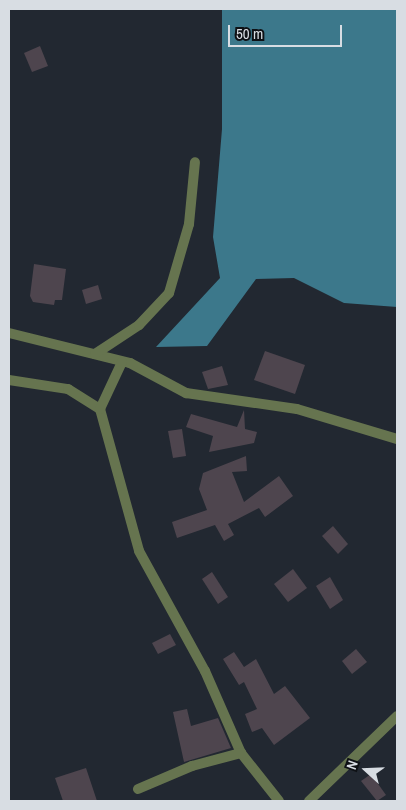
<!DOCTYPE html>
<html>
<head>
<meta charset="utf-8">
<style>
	body { margin:0 }
	#map { position:relative; width:406px; height:810px; overflow:hidden; background:#222831; font-family:"Archivo Narrow",sans-serif }
	div>[style] { position:absolute }
	.water>* { inset:0; background:#3c788b }
	.building>* { inset:0; background:#4e454e }
	.street>* { height:10px; margin:-5px; padding:0 5px; transform-origin:5px; border-radius:5px; background:#66744f }
	span { translate:-50% -50%; white-space:nowrap; text-align:center; line-height:1.15; -webkit-text-stroke:4px #0e1115; paint-order:stroke }
	.frame { position:absolute; inset:0; border:10px solid #d8dde3; pointer-events:none }
	.north { position:absolute; left:341px; top:745px; width:50px; height:50px; -webkit-text-stroke:4px #0e1115; paint-order:stroke; rotate:290deg; font-size:14px; font-weight:700; line-height:20px; text-align:center; color:#d8dde3 }
	.north::after { content:''; display:block; margin:auto; width:18px; height:22px; background:#d8dde3; clip-path:polygon(50% 0,100% 100%,50% 72%,0 100%) }
	.scale { position:absolute; left:228px; top:25px; width:114px; height:22px; box-sizing:border-box; border:2px solid #d8dde3; border-top:0; padding-left:6px; font-size:15px; line-height:18px; white-space:nowrap; color:#d8dde3; -webkit-text-stroke:4px #0e1115; paint-order:stroke }
</style>
</head>
<body>
<div id="map">
	<div class="water">
		<div style="clip-path:polygon(222px 9px,397px 9px,397px 307px,344px 303px,294px 278px,256px 279px,207px 346px,156px 347px,220px 278px,213px 237px,222px 129px)"></div>
	</div>
	<div class="building">
		<div style="clip-path:polygon(40px 46px,48px 66px,32px 72px,24px 53px)"></div>
		<div style="clip-path:polygon(34px 264px,66px 269px,62px 300px,55px 300px,54px 305px,33px 302px,30px 296px)"></div>
		<div style="clip-path:polygon(98px 285px,102px 299px,86px 304px,82px 290px)"></div>
		<div style="clip-path:polygon(265px 351px,305px 365px,295px 394px,254px 380px)"></div>
		<div style="clip-path:polygon(222px 366px,228px 385px,208px 389px,202px 372px)"></div>
		<div style="clip-path:polygon(244px 410px,245px 429px,257px 432px,254px 443px,209px 452px,213px 436px,186px 427px,191px 414px,237px 427px)"></div>
		<div style="clip-path:polygon(182px 429px,186px 456px,173px 458px,168px 431px)"></div>
		<div style="clip-path:polygon(246px 456px,247px 471px,232px 472px,244px 502px,279px 476px,293px 496px,265px 517px,259px 508px,228px 524px,234px 535px,224px 541px,215px 525px,177px 538px,172px 522px,207px 510px,199px 489px,203px 473px)"></div>
		<div style="clip-path:polygon(333px 526px,348px 544px,338px 554px,322px 536px)"></div>
		<div style="clip-path:polygon(293px 569px,307px 588px,288px 602px,274px 584px)"></div>
		<div style="clip-path:polygon(212px 572px,228px 597px,218px 604px,202px 579px)"></div>
		<div style="clip-path:polygon(330px 577px,343px 600px,330px 609px,316px 586px)"></div>
		<div style="clip-path:polygon(170px 634px,176px 645px,158px 654px,152px 643px)"></div>
		<div style="clip-path:polygon(356px 649px,367px 662px,352px 674px,342px 661px)"></div>
		<div style="clip-path:polygon(234px 652px,244px 667px,256px 659px,274px 694px,285px 686px,310px 718px,274px 745px,262px 728px,252px 732px,245px 714px,257px 709px,244px 682px,239px 685px,223px 659px)"></div>
		<div style="clip-path:polygon(187px 709px,191px 726px,218px 718px,231px 748px,184px 762px,173px 712px)"></div>
		<div style="clip-path:polygon(86px 768px,97px 801px,63px 801px,55px 778px)"></div>
		<div style="clip-path:polygon(371px 774px,386px 795px,377px 801px,361px 781px)"></div>
	</div>
	<div class="street">
		<div style="left:9px;top:333px;width:125px;rotate:13.9deg"></div>
		<div style="left:130px;top:363px;width:64px;rotate:28.2deg"></div>
		<div style="left:186px;top:393px;width:112px;rotate:8.2deg"></div>
		<div style="left:297px;top:409px;width:104px;rotate:16.7deg"></div>
		<div style="left:95px;top:354px;width:53px;rotate:-33.4deg"></div>
		<div style="left:139px;top:325px;width:44px;rotate:-46.8deg"></div>
		<div style="left:169px;top:293px;width:72px;rotate:-73.8deg"></div>
		<div style="left:189px;top:224px;width:62px;rotate:-84.5deg"></div>
		<div style="left:9px;top:380px;width:60px;rotate:8.7deg"></div>
		<div style="left:68px;top:389px;width:38px;rotate:32deg"></div>
		<div style="left:100px;top:409px;width:147px;rotate:74.6deg"></div>
		<div style="left:139px;top:551px;width:137px;rotate:61.2deg"></div>
		<div style="left:205px;top:671px;width:90px;rotate:66.3deg"></div>
		<div style="left:241px;top:753px;width:61px;rotate:51.6deg"></div>
		<div style="left:100px;top:409px;width:52px;rotate:-64.9deg"></div>
		<div style="left:138px;top:789px;width:59px;rotate:-23.1deg"></div>
		<div style="left:192px;top:766px;width:51px;rotate:-14.9deg"></div>
		<div style="left:309px;top:801px;width:122px;rotate:-44deg"></div>
	</div>
	<div class="frame"></div>
	<div class="north">N</div>
	<div class="scale">50 m</div>
</div>
</body>
</html>
